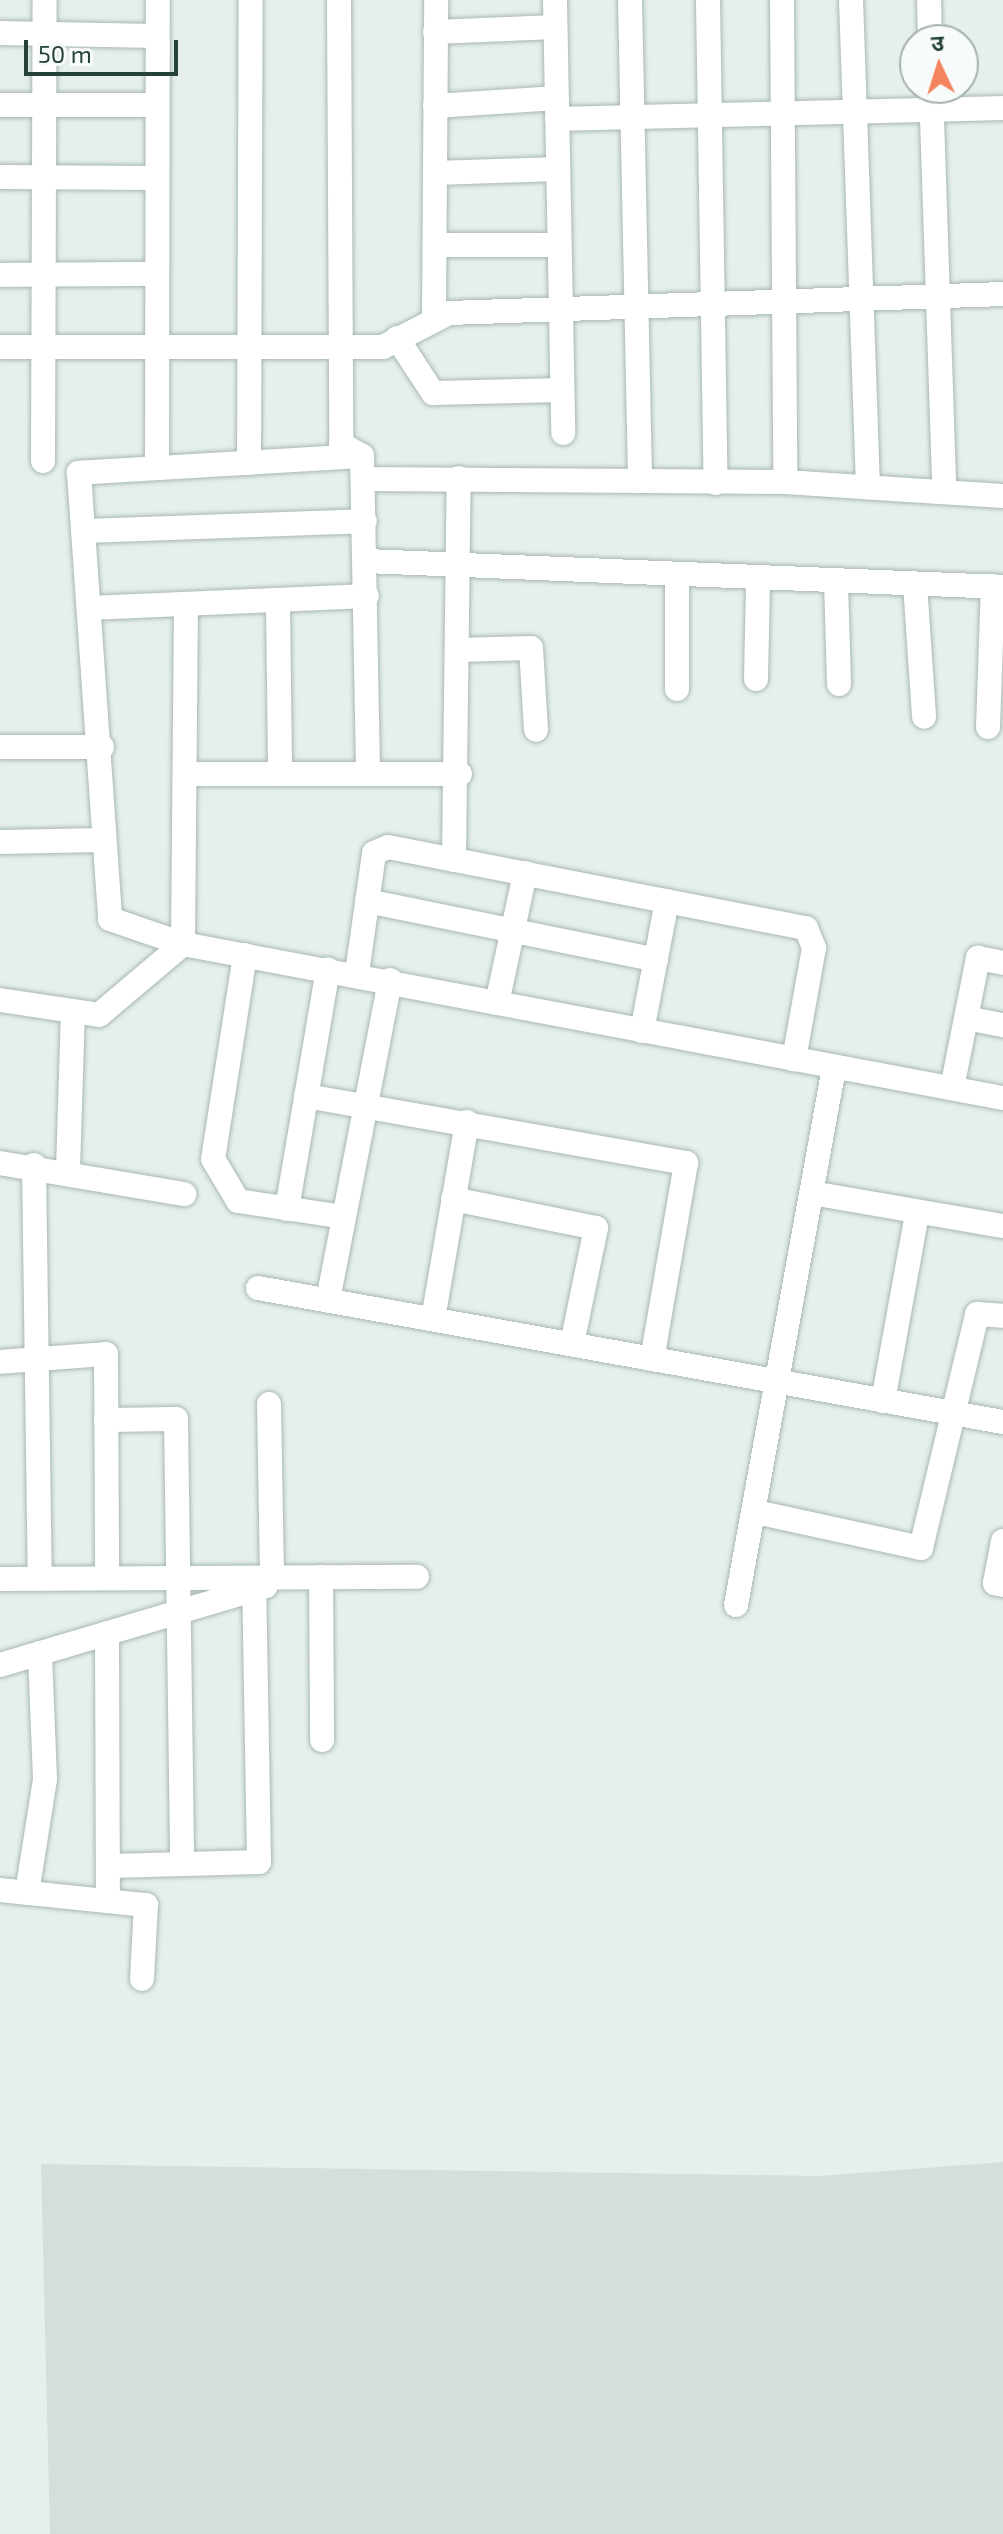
<!DOCTYPE html>
<html>
<head>
<meta charset="utf-8">
<style>
	body { margin:0 }
	#map { position:relative; width:1003px; height:2534px; overflow:hidden; background:#e6efeb; font-family:"Exo 2","Noto Sans Devanagari",sans-serif }
	div>[style] { position:absolute }
	.built>* { inset:0; background:#d4dfda }
	.roads { filter:drop-shadow(0 0 2px #a8b8b2) drop-shadow(0 0 2px #a8b8b2) }
	.minor>* { height:24px; margin:-12px; padding:0 12px; transform-origin:12px; border-radius:12px; background:#fff }
	span { translate:-50% -50%; white-space:nowrap; text-align:center; line-height:1.15; -webkit-text-stroke:7px #f7fbf9; paint-order:stroke }
	.north { position:absolute; left:899px; top:24px; width:80px; height:80px; box-sizing:border-box; background:#f7fbf9; border:2px solid #a3b1ad; border-radius:50%; rotate:356deg; font-size:22px; font-weight:700; line-height:32px; text-align:center; color:#24423a }
	.north::after { content:''; display:block; margin:auto; width:28px; height:36px; background:#f4845f; clip-path:polygon(50% 0,100% 100%,50% 72%,0 100%) }
	.scale { position:absolute; left:24px; top:40px; width:154px; height:36px; box-sizing:border-box; border:4px solid #24423a; border-top:0; padding-left:10px; font-size:24px; line-height:28px; white-space:nowrap; color:#24423a; -webkit-text-stroke:6px #f7fbf9; paint-order:stroke }
</style>
</head>
<body>
<div id="map">
	<div class="built">
		<div style="clip-path:polygon(1003px 2162px,1003px 2534px,50px 2534px,41px 2164px,820px 2176px)"></div>
	</div>
	<div class="roads">
		<div class="minor">
			<div style="left:339px;top:0;width:444px;rotate:89.7deg"></div>
			<div style="left:341px;top:444px;width:24px;rotate:30deg"></div>
			<div style="left:362px;top:456px;width:318px;rotate:88.9deg"></div>
			<div style="left:555px;top:0;width:433px;rotate:88.9deg"></div>
			<div style="left:630px;top:0;width:481px;rotate:88.8deg"></div>
			<div style="left:708px;top:0;width:483px;rotate:89.1deg"></div>
			<div style="left:782px;top:0;width:482px;rotate:89.6deg"></div>
			<div style="left:851px;top:0;width:485px;rotate:88deg"></div>
			<div style="left:929px;top:0;width:40px;rotate:88.6deg"></div>
			<div style="left:435px;top:32px;width:120px;rotate:-2.4deg"></div>
			<div style="left:0;top:33px;width:156px;rotate:1.1deg"></div>
			<div style="left:931px;top:88px;width:401px;rotate:88.1deg"></div>
			<div style="left:0;top:105px;width:157px"></div>
			<div style="left:435px;top:106px;width:122px;rotate:-3.8deg"></div>
			<div style="left:557px;top:119px;width:446px;rotate:-1.4deg"></div>
			<div style="left:435px;top:173px;width:123px;rotate:-1.9deg"></div>
			<div style="left:0;top:177px;width:157px;rotate:0.4deg"></div>
			<div style="left:435px;top:245px;width:124px"></div>
			<div style="left:0;top:275px;width:157px;rotate:-0.4deg"></div>
			<div style="left:434px;top:315px;width:315px;rotate:-89.6deg"></div>
			<div style="left:397px;top:338px;width:66px;rotate:56.8deg"></div>
			<div style="left:433px;top:393px;width:129px;rotate:-1.3deg"></div>
			<div style="left:0;top:347px;width:383px"></div>
			<div style="left:383px;top:347px;width:74px;rotate:-27.3deg"></div>
			<div style="left:449px;top:313px;width:554px;rotate:-1.96deg"></div>
			<div style="left:362px;top:456px;width:284px;rotate:176.6deg"></div>
			<div style="left:79px;top:473px;width:447px;rotate:86deg"></div>
			<div style="left:110px;top:919px;width:77px;rotate:18.9deg"></div>
			<div style="left:183px;top:944px;width:834px;rotate:10.64deg"></div>
			<div style="left:43px;top:461px;width:461px;rotate:-89.8deg"></div>
			<div style="left:249px;top:463px;width:463px;rotate:-89.8deg"></div>
			<div style="left:157px;top:468px;width:468px;rotate:-89.9deg"></div>
			<div style="left:363px;top:479px;width:422px;rotate:0.4deg"></div>
			<div style="left:785px;top:482px;width:218px;rotate:3.7deg"></div>
			<div style="left:83px;top:531px;width:282px;rotate:-2deg"></div>
			<div style="left:366px;top:561px;width:638px;rotate:2.34deg"></div>
			<div style="left:677px;top:575px;width:114px;rotate:90deg"></div>
			<div style="left:836px;top:582px;width:102px;rotate:88.3deg"></div>
			<div style="left:915px;top:584px;width:133px;rotate:86.1deg"></div>
			<div style="left:278px;top:602px;width:172px;rotate:89.3deg"></div>
			<div style="left:90px;top:608px;width:277px;rotate:-2.5deg"></div>
			<div style="left:457px;top:650px;width:74px;rotate:-1.5deg"></div>
			<div style="left:531px;top:648px;width:82px;rotate:86.5deg"></div>
			<div style="left:756px;top:679px;width:99px;rotate:-88.8deg"></div>
			<div style="left:988px;top:727px;width:141px;rotate:-88deg"></div>
			<div style="left:0;top:747px;width:102px"></div>
			<div style="left:188px;top:774px;width:272px"></div>
			<div style="left:0;top:842px;width:104px;rotate:-1.1deg"></div>
			<div style="left:454px;top:860px;width:382px;rotate:-89.3deg"></div>
			<div style="left:367px;top:901px;width:295px;rotate:11.5deg"></div>
			<div style="left:245px;top:955px;width:206px;rotate:98.9deg"></div>
			<div style="left:213px;top:1159px;width:49px;rotate:59.2deg"></div>
			<div style="left:238px;top:1201px;width:107px;rotate:8.6deg"></div>
			<div style="left:357px;top:973px;width:121px;rotate:-81.9deg"></div>
			<div style="left:374px;top:853px;width:15px;rotate:-23deg"></div>
			<div style="left:388px;top:847px;width:426px;rotate:11deg"></div>
			<div style="left:806px;top:928px;width:22px;rotate:68deg"></div>
			<div style="left:814px;top:948px;width:113px;rotate:100.2deg"></div>
			<div style="left:0;top:1000px;width:100px;rotate:8.6deg"></div>
			<div style="left:99px;top:1015px;width:110px;rotate:-40.2deg"></div>
			<div style="left:183px;top:944px;width:340px;rotate:-89.5deg"></div>
			<div style="left:497px;top:1003px;width:133px;rotate:-77.8deg"></div>
			<div style="left:966px;top:1018px;width:38px;rotate:11deg"></div>
			<div style="left:642px;top:1031px;width:132px;rotate:-79.1deg"></div>
			<div style="left:952px;top:1088px;width:133px;rotate:-78.7deg"></div>
			<div style="left:978px;top:958px;width:25px;rotate:11deg"></div>
			<div style="left:306px;top:1096px;width:386px;rotate:10deg"></div>
			<div style="left:686px;top:1163px;width:199px;rotate:99.8deg"></div>
			<div style="left:0;top:1163px;width:187px;rotate:9.6deg"></div>
			<div style="left:34px;top:1165px;width:414px;rotate:89.2deg"></div>
			<div style="left:68px;top:1169px;width:158px;rotate:-88.2deg"></div>
			<div style="left:812px;top:1193px;width:194px;rotate:9.8deg"></div>
			<div style="left:453px;top:1199px;width:146px;rotate:11.5deg"></div>
			<div style="left:596px;top:1228px;width:118px;rotate:101.7deg"></div>
			<div style="left:287px;top:1209px;width:243px;rotate:-80.3deg"></div>
			<div style="left:258px;top:1288px;width:757px;rotate:10.2deg"></div>
			<div style="left:328px;top:1300px;width:326px;rotate:-79deg"></div>
			<div style="left:433px;top:1319px;width:200px;rotate:-80.2deg"></div>
			<div style="left:0;top:1362px;width:106px;rotate:-4.3deg"></div>
			<div style="left:106px;top:1354px;width:224px;rotate:89.7deg"></div>
			<div style="left:883px;top:1401px;width:191px;rotate:-79.7deg"></div>
			<div style="left:269px;top:1404px;width:174px;rotate:89deg"></div>
			<div style="left:106px;top:1420px;width:70px;rotate:-0.8deg"></div>
			<div style="left:176px;top:1419px;width:445px;rotate:89.2deg"></div>
			<div style="left:756px;top:1512px;width:169px;rotate:12.3deg"></div>
			<div style="left:921px;top:1548px;width:241px;rotate:-76.5deg"></div>
			<div style="left:977px;top:1314px;width:26px;rotate:4deg"></div>
			<div style="left:1003px;top:1541px;width:43px;rotate:100.8deg"></div>
			<div style="left:995px;top:1583px;width:8px;rotate:14deg"></div>
			<div style="left:321px;top:1577px;width:163px;rotate:89.6deg"></div>
			<div style="left:0;top:1579px;width:417px;rotate:-0.3deg"></div>
			<div style="left:736px;top:1605px;width:546px;rotate:-79.66deg"></div>
			<div style="left:107px;top:1633px;width:268px;rotate:89.8deg"></div>
			<div style="left:0;top:1665px;width:277px;rotate:-16.5deg"></div>
			<div style="left:110px;top:1866px;width:149px;rotate:-1.5deg"></div>
			<div style="left:259px;top:1862px;width:284px;rotate:-91deg"></div>
			<div style="left:0;top:1890px;width:147px;rotate:5.9deg"></div>
			<div style="left:146px;top:1905px;width:74px;rotate:93.1deg"></div>
			<div style="left:27px;top:1893px;width:115px;rotate:-81deg"></div>
			<div style="left:45px;top:1779px;width:126px;rotate:-92.3deg"></div>
		</div>
	</div>
	<div class="north">उ</div>
	<div class="scale">50 m</div>
</div>
</body>
</html>
